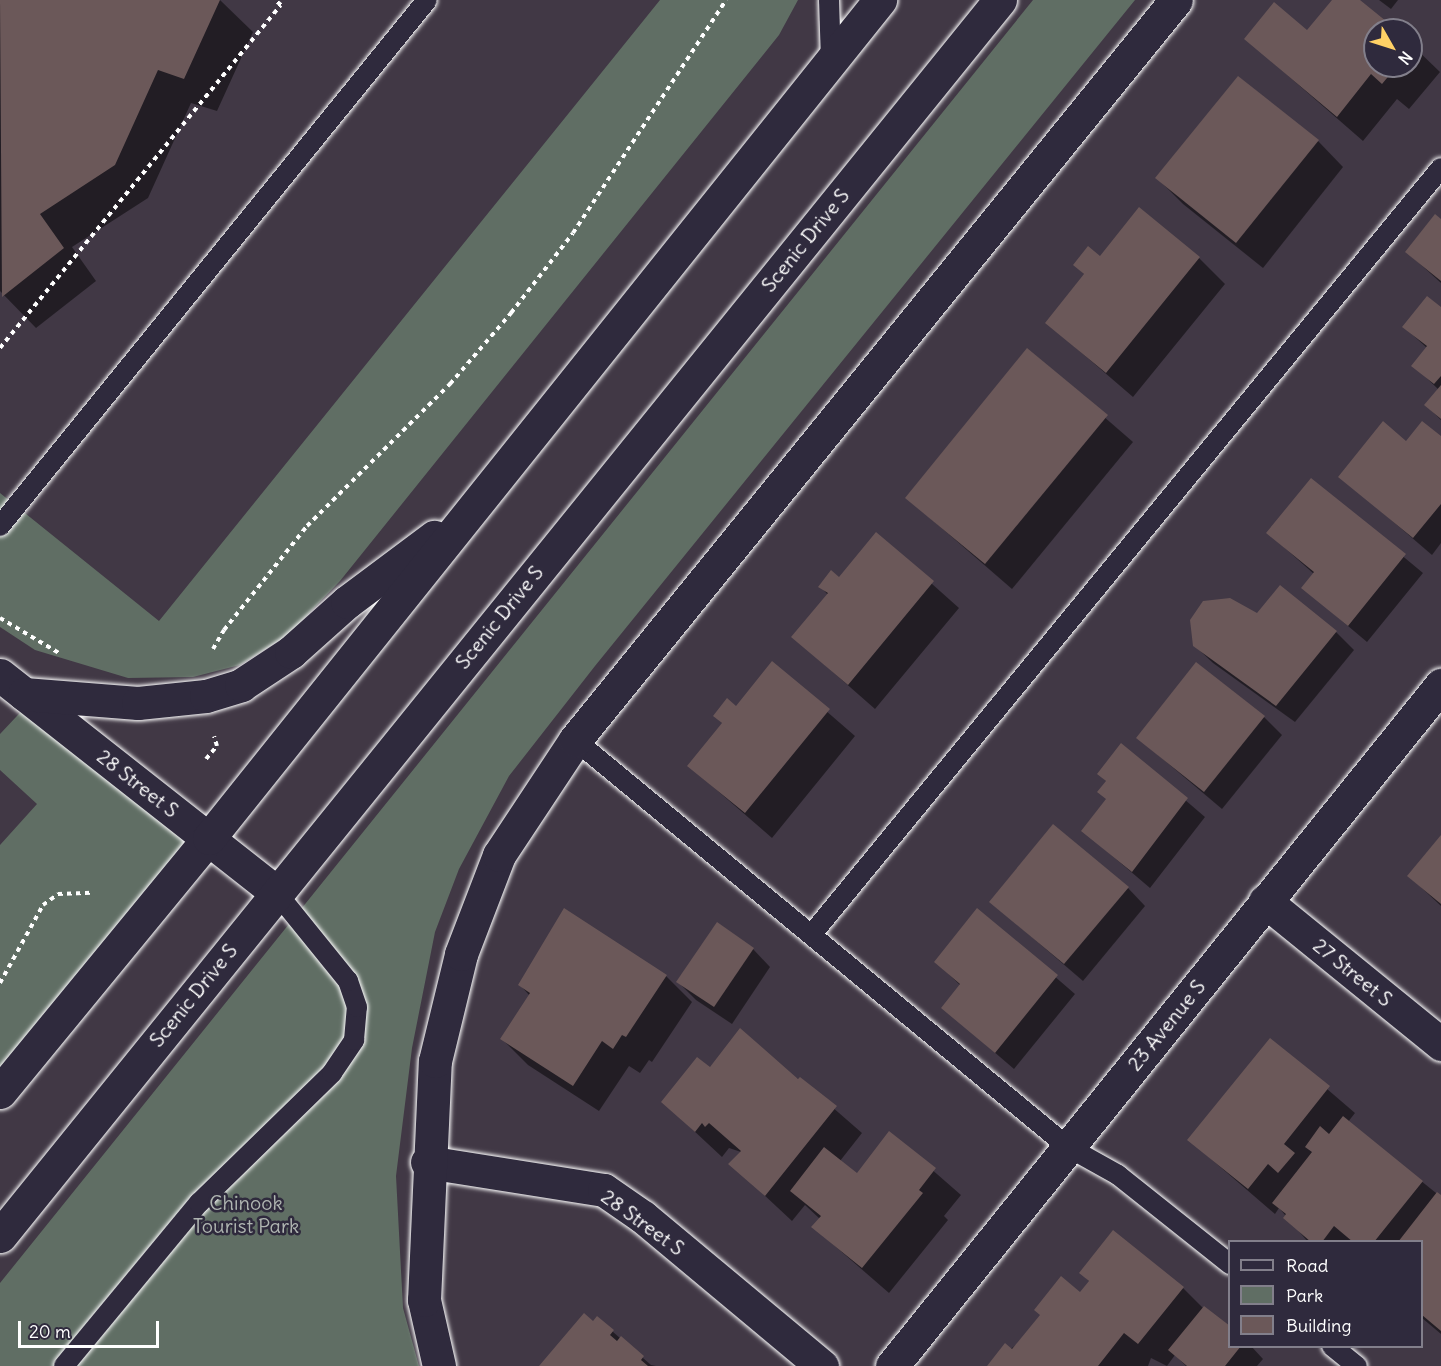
<!DOCTYPE html>
<html>
<head>
<meta charset="utf-8">
<style>
	body { margin:0 }
	#map { position:relative; width:1441px; height:1366px; overflow:hidden; background:#413845; font-family:Delius,sans-serif }
	div>[style] { position:absolute }
	.green>* { inset:0; background:#606e64 }
	.shadow>* { inset:0; background:#0007 }
	.building>* { inset:0; background:#6b5859 }
	.path>* { height:4px; margin-top:-2px; transform-origin:0; background:repeating-linear-gradient(90deg,#fff 0 4.5px,transparent 0 9px) }
	.roads { filter:drop-shadow(0 0 2px #fff) drop-shadow(0 0 2px #fff) }
	.lane>* { height:20px; margin:-10px; padding:0 10px; transform-origin:10px; border-radius:10px; background:#2f2a3d }
	.street>* { height:33px; margin:-16.5px; padding:0 16.5px; transform-origin:16.5px; border-radius:16.5px; background:#2f2a3d }
	.secondary>* { height:33px; margin:-16.5px; padding:0 16.5px; transform-origin:16.5px; border-radius:16.5px; background:#2f2a3d }
	.primary>* { height:33px; margin:-16.5px; padding:0 16.5px; transform-origin:16.5px; border-radius:16.5px; background:#2f2a3d }
	span { translate:-50% -50%; white-space:nowrap; text-align:center; line-height:1.15; -webkit-text-stroke:5px #2f2a3d; paint-order:stroke }
	.street-label { font-size:20px; color:#fff }
	.park-label { font-size:20px; color:#b0b6b2 }
	.legend { position:absolute; left:1228px; top:1240px; width:195px; height:108px; box-sizing:border-box; background:#2f2a3d; border:2px solid #827f8b; margin:0; padding:8px 10px; list-style:none; font-size:18px; color:#fff }
	.legend li { display:flex; align-items:center; gap:12px; height:30px }
	.legend b { width:30px; border:2px solid #827f8b }
	.north { position:absolute; left:1363px; top:18px; width:60px; height:60px; box-sizing:border-box; background:#2f2a3d; border:2px solid #827f8b; border-radius:50%; rotate:129deg; font-size:16px; font-weight:700; line-height:24px; text-align:center; color:#fff }
	.north::after { content:''; display:block; margin:auto; width:21px; height:27px; background:#ffd166; clip-path:polygon(50% 0,100% 100%,50% 72%,0 100%) }
	.scale { position:absolute; left:18px; top:1321px; width:141px; height:27px; box-sizing:border-box; border:3px solid #fff; border-top:0; padding-left:8px; font-size:18px; line-height:21px; white-space:nowrap; color:#fff; -webkit-text-stroke:4px #2f2a3d; paint-order:stroke }
</style>
</head>
<body>
<div id="map">
	<div class="green">
		<div style="clip-path:polygon(660px 0,798px 0,779px 35px,340px 581px,288px 635px,240px 665px,193px 677px,128px 678px,35px 650px,0 627px,0 493px,159px 621px)"></div>
		<div style="clip-path:polygon(1033px 0,1135px 0,595px 666px,509px 776px,459px 869px,435px 932px,412px 1048px,396px 1176px,403px 1308px,419px 1366px,0 1366px,0 1283px)"></div>
		<div style="clip-path:polygon(32px 700px,209px 838px,0 1092px,0 845px,37px 804px,0 770px,0 734px)"></div>
	</div>
	<div class="shadow">
		<div style="clip-path:polygon(0 0,220px 0,253px 32px,217px 111px,191px 103px,148px 198px,72px 247px,96px 281px,36px 328px,0 291px)"></div>
		<div style="clip-path:polygon(1334px 0,1358px 0,1394px 30px,1375px 30px,1375px 66px,1411px 66px,1411px 44px,1440px 72px,1409px 109px,1397px 99px,1363px 141px,1246px 39px,1308px 32px)"></div>
		<div style="clip-path:polygon(1379px 0,1398px 0,1391px 9px)"></div>
		<div style="clip-path:polygon(1318px 141px,1343px 167px,1263px 268px,1183px 204px,1157px 178px)"></div>
		<div style="clip-path:polygon(1441px 221px,1441px 283px,1407px 252px)"></div>
		<div style="clip-path:polygon(1100px 258px,1199px 258px,1225px 284px,1133px 397px,1047px 323px,1085px 275px,1075px 265px)"></div>
		<div style="clip-path:polygon(1441px 309px,1441px 420px,1426px 405px,1439px 390px,1413px 365px,1427px 348px,1404px 327px)"></div>
		<div style="clip-path:polygon(1027px 350px,1133px 442px,1012px 589px,907px 498px)"></div>
		<div style="clip-path:polygon(1441px 438px,1441px 543px,1432px 555px,1340px 476px,1406px 443px)"></div>
		<div style="clip-path:polygon(1311px 480px,1423px 573px,1367px 642px,1303px 588px,1314px 574px,1268px 533px)"></div>
		<div style="clip-path:polygon(876px 534px,959px 608px,875px 709px,793px 637px,828px 595px,820px 586px,839px 579px)"></div>
		<div style="clip-path:polygon(1257px 615px,1336px 632px,1354px 650px,1295px 722px,1213px 663px,1194px 645px)"></div>
		<div style="clip-path:polygon(772px 664px,855px 736px,772px 838px,689px 766px,723px 724px,715px 716px,736px 708px)"></div>
		<div style="clip-path:polygon(1264px 717px,1282px 735px,1222px 809px,1138px 738px)"></div>
		<div style="clip-path:polygon(1121px 745px,1205px 817px,1150px 888px,1083px 831px,1108px 800px,1107px 782px,1099px 774px)"></div>
		<div style="clip-path:polygon(1441px 837px,1441px 906px,1409px 876px)"></div>
		<div style="clip-path:polygon(1128px 888px,1145px 906px,1083px 981px,991px 902px)"></div>
		<div style="clip-path:polygon(978px 910px,1075px 994px,1014px 1069px,943px 1008px,961px 986px,936px 962px)"></div>
		<div style="clip-path:polygon(753px 949px,770px 967px,732px 1024px,696px 1000px,678px 982px)"></div>
		<div style="clip-path:polygon(666px 976px,692px 1002px,652px 1062px,649px 1060px,640px 1073px,629px 1066px,599px 1111px,528px 1065px,502px 1039px,530px 996px,520px 985px)"></div>
		<div style="clip-path:polygon(1270px 1040px,1355px 1113px,1348px 1122px,1441px 1197px,1441px 1334px,1422px 1318px,1422px 1242px,1308px 1242px,1279px 1208px,1275px 1214px,1189px 1140px)"></div>
		<div style="clip-path:polygon(710px 1069px,800px 1079px,862px 1133px,840px 1161px,857px 1175px,890px 1133px,961px 1195px,944px 1216px,948px 1220px,889px 1293px,813px 1227px,820px 1219px,805px 1205px,792px 1221px,731px 1164px,741px 1152px,729px 1148px,722px 1157px,663px 1102px)"></div>
		<div style="clip-path:polygon(1081px 1273px,1183px 1288px,1204px 1309px,1230px 1346px,1251px 1346px,1263px 1359px,1257px 1366px,1186px 1366px,1175px 1355px,1167px 1366px,1151px 1358px,1148px 1366px,989px 1366px,1081px 1294px,1090px 1282px)"></div>
		<div style="clip-path:polygon(597px 1318px,651px 1365px,656px 1366px,541px 1366px)"></div>
	</div>
	<div class="building">
		<div style="clip-path:polygon(0 0,220px 0,184px 79px,158px 70px,115px 165px,40px 214px,64px 248px,2px 297px)"></div>
		<div style="clip-path:polygon(1332px 0,1360px 0,1397px 30px,1375px 30px,1375px 66px,1397px 66px,1382px 84px,1371px 74px,1337px 117px,1244px 39px,1274px 2px,1307px 30px)"></div>
		<div style="clip-path:polygon(1238px 76px,1319px 140px,1236px 243px,1155px 178px)"></div>
		<div style="clip-path:polygon(1139px 207px,1200px 257px,1106px 373px,1045px 323px,1084px 274px,1073px 265px,1088px 246px,1100px 256px)"></div>
		<div style="clip-path:polygon(1435px 214px,1441px 219px,1441px 281px,1405px 252px)"></div>
		<div style="clip-path:polygon(1427px 296px,1441px 307px,1441px 376px,1434px 384px,1411px 366px,1427px 346px,1402px 327px)"></div>
		<div style="clip-path:polygon(1027px 348px,1108px 415px,985px 564px,905px 498px)"></div>
		<div style="clip-path:polygon(1441px 385px,1441px 419px,1424px 405px)"></div>
		<div style="clip-path:polygon(1383px 421px,1406px 441px,1422px 421px,1441px 436px,1441px 504px,1413px 538px,1338px 477px)"></div>
		<div style="clip-path:polygon(1311px 478px,1406px 554px,1348px 626px,1301px 588px,1314px 572px,1266px 533px)"></div>
		<div style="clip-path:polygon(876px 532px,934px 581px,848px 685px,791px 637px,828px 593px,818px 587px,831px 570px,839px 577px)"></div>
		<div style="clip-path:polygon(1280px 585px,1337px 631px,1276px 706px,1193px 646px,1190px 620px,1203px 601px,1230px 598px,1257px 613px)"></div>
		<div style="clip-path:polygon(772px 661px,830px 709px,745px 813px,687px 766px,722px 723px,713px 716px,727px 698px,736px 706px)"></div>
		<div style="clip-path:polygon(1196px 662px,1265px 716px,1204px 792px,1136px 738px)"></div>
		<div style="clip-path:polygon(1121px 743px,1188px 798px,1132px 872px,1081px 831px,1106px 799px,1097px 792px,1106px 781px,1097px 774px)"></div>
		<div style="clip-path:polygon(1053px 824px,1129px 887px,1064px 964px,989px 902px)"></div>
		<div style="clip-path:polygon(1441px 835px,1441px 904px,1407px 876px)"></div>
		<div style="clip-path:polygon(564px 908px,667px 975px,626px 1037px,622px 1035px,613px 1049px,602px 1041px,573px 1086px,500px 1039px,530px 993px,518px 985px)"></div>
		<div style="clip-path:polygon(977px 908px,1058px 975px,995px 1053px,941px 1008px,960px 984px,934px 962px)"></div>
		<div style="clip-path:polygon(717px 922px,754px 948px,714px 1007px,676px 982px)"></div>
		<div style="clip-path:polygon(740px 1028px,798px 1079px,800px 1077px,837px 1106px,765px 1196px,728px 1164px,741px 1151px,709px 1123px,705px 1127px,702px 1123px,695px 1132px,661px 1102px,697px 1057px,710px 1067px)"></div>
		<div style="clip-path:polygon(1270px 1038px,1330px 1086px,1284px 1144px,1295px 1153px,1278px 1173px,1268px 1164px,1248px 1189px,1187px 1140px)"></div>
		<div style="clip-path:polygon(1343px 1116px,1423px 1181px,1374px 1242px,1353px 1242px,1334px 1226px,1322px 1242px,1311px 1242px,1283px 1218px,1286px 1214px,1272px 1203px,1312px 1152px,1305px 1147px,1320px 1126px,1329px 1134px)"></div>
		<div style="clip-path:polygon(889px 1131px,936px 1168px,919px 1190px,923px 1193px,862px 1268px,811px 1227px,821px 1216px,790px 1191px,824px 1147px,857px 1173px)"></div>
		<div style="clip-path:polygon(1437px 1192px,1441px 1195px,1441px 1331px,1422px 1315px,1422px 1242px,1398px 1242px)"></div>
		<div style="clip-path:polygon(1113px 1230px,1184px 1287px,1138px 1344px,1124px 1333px,1098px 1366px,987px 1366px,1005px 1343px,1012px 1349px,1040px 1315px,1034px 1310px,1061px 1276px,1080px 1292px,1089px 1281px,1079px 1273px)"></div>
		<div style="clip-path:polygon(1204px 1306px,1230px 1326px,1230px 1346px,1241px 1346px,1225px 1366px,1187px 1366px,1168px 1350px)"></div>
		<div style="clip-path:polygon(584px 1313px,593px 1321px,597px 1316px,614px 1330px,610px 1335px,617px 1341px,621px 1336px,644px 1356px,641px 1360px,648px 1366px,539px 1366px)"></div>
	</div>
	<div class="path">
		<div style="left:0;top:348px;width:443px;rotate:-50.7deg"></div>
		<div style="left:281px;top:5px;width:8px;rotate:-140deg"></div>
		<div style="left:0;top:618px;width:69px;rotate:30.7deg"></div>
		<div style="left:213px;top:649px;width:22px;rotate:-60deg"></div>
		<div style="left:224px;top:630px;width:133px;rotate:-51.4deg"></div>
		<div style="left:307px;top:526px;width:202px;rotate:-44.8deg"></div>
		<div style="left:450px;top:384px;width:94px;rotate:-49.3deg"></div>
		<div style="left:511px;top:313px;width:101px;rotate:-52.2deg"></div>
		<div style="left:573px;top:233px;width:279px;rotate:-56.7deg"></div>
		<div style="left:206px;top:759px;width:17px;rotate:-50deg"></div>
		<div style="left:217px;top:746px;width:10px;rotate:-107deg"></div>
		<div style="left:0;top:983px;width:89px;rotate:-61.1deg"></div>
		<div style="left:43px;top:905px;width:19px;rotate:-36deg"></div>
		<div style="left:58px;top:894px;width:34px;rotate:-2deg"></div>
	</div>
	<div class="roads">
		<div class="lane">
			<div style="left:829px;top:0;width:60px;rotate:88.1deg"></div>
			<div style="left:0;top:526px;width:677px;rotate:-50.93deg"></div>
			<div style="left:575px;top:740px;width:639px;rotate:39.54deg"></div>
			<div style="left:1068px;top:1147px;width:57px;rotate:29.2deg"></div>
			<div style="left:1118px;top:1175px;width:143px;rotate:38.5deg"></div>
			<div style="left:812px;top:934px;width:991px;rotate:-50.61deg"></div>
			<div style="left:1332px;top:1346px;width:32px;rotate:39deg"></div>
			<div style="left:64px;top:1366px;width:212px;rotate:-50.4deg"></div>
			<div style="left:199px;top:1203px;width:186px;rotate:-44.3deg"></div>
			<div style="left:332px;top:1073px;width:40px;rotate:-56deg"></div>
			<div style="left:354px;top:1040px;width:33px;rotate:-85deg"></div>
			<div style="left:357px;top:1007px;width:28px;rotate:-109deg"></div>
			<div style="left:348px;top:981px;width:114px;rotate:-129deg"></div>
		</div>
		<div class="street">
			<div style="left:1265px;top:901px;width:227px;rotate:39.1deg"></div>
			<div style="left:427px;top:1162px;width:179px;rotate:9deg"></div>
			<div style="left:604px;top:1190px;width:47px;rotate:34.7deg"></div>
			<div style="left:643px;top:1217px;width:233px;rotate:39.8deg"></div>
			<div style="left:439px;top:1366px;width:68px;rotate:-102.8deg"></div>
			<div style="left:424px;top:1300px;width:239px;rotate:-87.4deg"></div>
			<div style="left:435px;top:1061px;width:110px;rotate:-76.3deg"></div>
			<div style="left:461px;top:954px;width:106px;rotate:-69deg"></div>
			<div style="left:499px;top:855px;width:138px;rotate:-56.5deg"></div>
			<div style="left:575px;top:740px;width:953px;rotate:-50.92deg"></div>
			<div style="left:892px;top:1366px;width:875px;rotate:-51.13deg"></div>
		</div>
		<div class="secondary">
			<div style="left:0;top:675px;width:351px;rotate:38.2deg"></div>
		</div>
		<div class="primary">
			<div style="left:24px;top:694px;width:114px;rotate:4.5deg"></div>
			<div style="left:138px;top:703px;width:68px;rotate:-5.9deg"></div>
			<div style="left:206px;top:696px;width:37px;rotate:-17deg"></div>
			<div style="left:241px;top:685px;width:60px;rotate:-33.4deg"></div>
			<div style="left:291px;top:652px;width:75px;rotate:-41.8deg"></div>
			<div style="left:347px;top:602px;width:109px;rotate:-36.8deg"></div>
			<div style="left:0;top:1092px;width:329px;rotate:-50.6deg"></div>
			<div style="left:209px;top:838px;width:1074px;rotate:-51.32deg"></div>
			<div style="left:0;top:1236px;width:1590px;rotate:-51.03deg"></div>
		</div>
	</div>
	<div class="street-label">
		<span style="left:805px;top:240px;rotate:-51deg">Scenic Drive S</span>
		<span style="left:499px;top:617px;rotate:-51deg">Scenic Drive S</span>
		<span style="left:138px;top:783px;rotate:38deg">28 Street S</span>
		<span style="left:1353px;top:972px;rotate:39deg">27 Street S</span>
		<span style="left:193px;top:995px;rotate:-51deg">Scenic Drive S</span>
		<span style="left:1166px;top:1025px;rotate:-51deg">23 Avenue S</span>
		<span style="left:643px;top:1222px;rotate:36deg">28 Street S</span>
	</div>
	<div class="park-label">
		<span style="left:246px;top:1214px">Chinook<br>Tourist Park</span>
	</div>
	<ul class="legend">
	<li><b style="height:8px;background:#2f2a3d"></b>Road</li>
	<li><b style="height:16px;background:#606e64"></b>Park</li>
	<li><b style="height:16px;background:#6b5859"></b>Building</li>
	</ul>
	<div class="north">N</div>
	<div class="scale">20 m</div>
</div>
</body>
</html>
